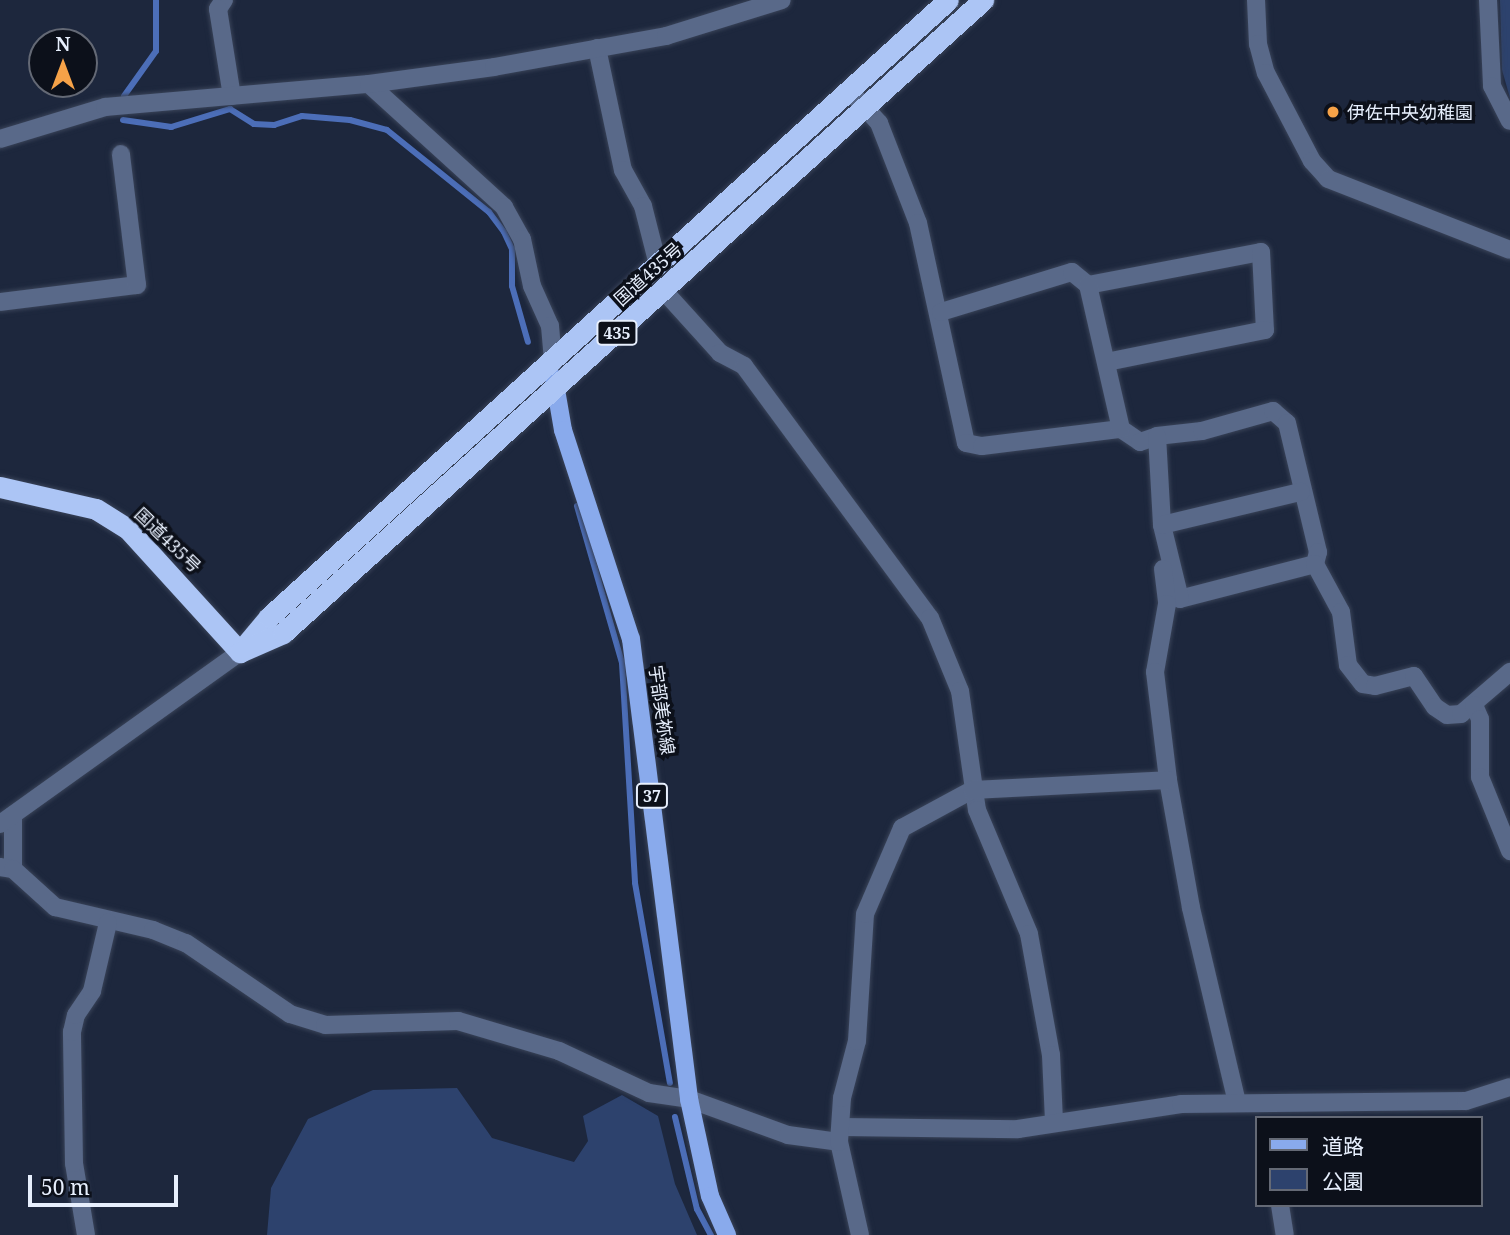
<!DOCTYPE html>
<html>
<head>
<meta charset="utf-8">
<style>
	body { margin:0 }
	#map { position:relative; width:1510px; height:1235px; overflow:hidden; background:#1d273d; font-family:"Noto Serif","Noto Sans JP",serif }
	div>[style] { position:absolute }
	.green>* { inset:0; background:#2d426d }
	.stream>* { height:6px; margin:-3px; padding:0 3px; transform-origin:3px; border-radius:3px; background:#4c6eb8 }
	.roads { filter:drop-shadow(0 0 2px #394358) drop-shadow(0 0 2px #394358) }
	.minor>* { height:18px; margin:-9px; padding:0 9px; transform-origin:9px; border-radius:9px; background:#596989 }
	.major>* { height:18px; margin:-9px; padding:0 9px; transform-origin:9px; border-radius:9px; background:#89aaec }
	.highway>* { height:21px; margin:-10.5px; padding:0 10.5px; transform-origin:10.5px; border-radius:10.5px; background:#acc5f5 }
	.dots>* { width:19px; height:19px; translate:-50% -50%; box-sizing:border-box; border:4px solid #0c101a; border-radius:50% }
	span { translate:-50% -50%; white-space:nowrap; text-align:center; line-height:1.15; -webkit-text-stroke:7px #0c101a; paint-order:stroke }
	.shield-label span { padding:2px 5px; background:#0c101a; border:2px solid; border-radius:5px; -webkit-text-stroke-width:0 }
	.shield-label { font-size:16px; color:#e7effd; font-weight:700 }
	.poi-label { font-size:18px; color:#e7effd }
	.left { translate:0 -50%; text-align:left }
	.street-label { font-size:18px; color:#e7effd }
	.legend { position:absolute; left:1255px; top:1116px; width:228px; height:91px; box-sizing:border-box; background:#0c101a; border:2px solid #646975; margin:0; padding:9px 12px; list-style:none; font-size:21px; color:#e7effd }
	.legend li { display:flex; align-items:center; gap:14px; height:35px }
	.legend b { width:35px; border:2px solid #646975 }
	.north { position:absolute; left:28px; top:28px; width:70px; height:70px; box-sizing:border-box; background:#0c101a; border:2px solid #646975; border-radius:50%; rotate:0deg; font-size:19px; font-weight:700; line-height:28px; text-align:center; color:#e7effd }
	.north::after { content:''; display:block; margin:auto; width:24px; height:32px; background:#f6a248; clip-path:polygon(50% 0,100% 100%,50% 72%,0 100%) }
	.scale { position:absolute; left:28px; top:1175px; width:150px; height:32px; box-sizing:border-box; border:4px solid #e7effd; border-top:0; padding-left:9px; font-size:21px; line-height:24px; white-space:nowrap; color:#e7effd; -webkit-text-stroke:5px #0c101a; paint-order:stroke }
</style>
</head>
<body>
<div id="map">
	<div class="green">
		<div style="clip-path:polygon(1500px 0,1510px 0,1510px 98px,1502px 70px)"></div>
		<div style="clip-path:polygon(457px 1088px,492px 1138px,574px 1162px,588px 1141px,583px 1116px,622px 1095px,658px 1116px,675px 1184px,697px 1235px,267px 1235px,271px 1188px,308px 1119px,373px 1090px)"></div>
	</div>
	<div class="stream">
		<div style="left:124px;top:96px;width:55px;rotate:-54.6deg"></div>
		<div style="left:156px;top:51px;width:51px;rotate:-90deg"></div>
		<div style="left:123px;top:120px;width:49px;rotate:8.3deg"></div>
		<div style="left:171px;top:127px;width:62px;rotate:-17deg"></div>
		<div style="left:230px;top:109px;width:28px;rotate:32deg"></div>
		<div style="left:254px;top:124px;width:20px;rotate:3deg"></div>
		<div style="left:274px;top:125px;width:29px;rotate:-18deg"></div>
		<div style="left:302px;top:116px;width:48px;rotate:4.8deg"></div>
		<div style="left:350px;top:120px;width:38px;rotate:15deg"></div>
		<div style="left:387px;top:130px;width:131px;rotate:38.8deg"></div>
		<div style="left:489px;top:212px;width:25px;rotate:53deg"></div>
		<div style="left:504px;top:232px;width:19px;rotate:65deg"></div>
		<div style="left:512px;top:249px;width:37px;rotate:90deg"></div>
		<div style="left:512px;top:286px;width:58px;rotate:74.1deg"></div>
		<div style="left:577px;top:506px;width:163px;rotate:74deg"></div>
		<div style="left:622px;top:663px;width:220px;rotate:86.6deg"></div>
		<div style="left:635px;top:883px;width:203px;rotate:80.1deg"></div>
		<div style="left:675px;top:1117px;width:95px;rotate:76.6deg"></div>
		<div style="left:697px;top:1209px;width:30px;rotate:62deg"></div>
	</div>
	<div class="roads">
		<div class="minor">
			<div style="left:224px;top:0;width:11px;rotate:124deg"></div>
			<div style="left:218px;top:9px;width:88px;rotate:80.9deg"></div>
			<div style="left:1256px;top:0;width:44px;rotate:87.4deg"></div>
			<div style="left:1258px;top:44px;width:30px;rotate:75deg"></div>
			<div style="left:1266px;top:73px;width:99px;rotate:62.4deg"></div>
			<div style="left:1312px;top:161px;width:24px;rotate:48deg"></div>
			<div style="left:1328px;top:179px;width:195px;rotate:21.3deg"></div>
			<div style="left:1488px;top:0;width:86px;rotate:87.3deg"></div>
			<div style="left:1492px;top:86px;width:39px;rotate:63deg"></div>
			<div style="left:597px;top:48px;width:125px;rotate:78deg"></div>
			<div style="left:623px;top:170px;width:41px;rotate:60.9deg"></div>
			<div style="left:643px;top:206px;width:61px;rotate:75.7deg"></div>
			<div style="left:369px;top:84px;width:183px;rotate:42.3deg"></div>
			<div style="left:504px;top:207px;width:37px;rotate:61deg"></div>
			<div style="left:522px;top:239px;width:48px;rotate:78deg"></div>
			<div style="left:532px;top:286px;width:44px;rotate:65.8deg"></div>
			<div style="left:550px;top:326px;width:37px;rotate:85deg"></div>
			<div style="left:849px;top:90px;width:45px;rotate:47.7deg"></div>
			<div style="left:879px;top:123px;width:107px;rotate:68.7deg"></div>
			<div style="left:918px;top:223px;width:225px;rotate:77.7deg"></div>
			<div style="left:966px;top:443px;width:16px;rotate:11deg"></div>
			<div style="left:982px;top:446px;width:140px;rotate:-7deg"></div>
			<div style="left:1121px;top:429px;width:23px;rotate:34deg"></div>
			<div style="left:1140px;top:442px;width:18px;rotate:-19deg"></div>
			<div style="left:1157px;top:436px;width:45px;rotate:-6.3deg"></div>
			<div style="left:1202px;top:431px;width:74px;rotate:-15.7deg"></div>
			<div style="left:1273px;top:411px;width:18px;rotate:41deg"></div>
			<div style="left:1287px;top:423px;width:133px;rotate:76.5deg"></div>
			<div style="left:1318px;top:552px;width:12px;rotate:104deg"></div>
			<div style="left:1315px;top:564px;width:139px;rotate:165.5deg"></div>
			<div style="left:1180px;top:599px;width:76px;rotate:-103.7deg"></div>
			<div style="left:1162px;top:525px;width:89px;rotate:-93.2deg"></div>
			<div style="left:0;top:139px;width:110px;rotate:-16.9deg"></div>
			<div style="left:105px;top:107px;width:265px;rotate:-5deg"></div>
			<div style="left:369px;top:84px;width:126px;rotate:-7.7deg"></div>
			<div style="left:494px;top:67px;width:175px;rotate:-10.2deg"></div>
			<div style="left:666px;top:36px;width:121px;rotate:-17.2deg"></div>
			<div style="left:1088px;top:285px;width:176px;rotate:-10.8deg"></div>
			<div style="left:1261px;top:252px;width:78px;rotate:87.1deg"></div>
			<div style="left:1265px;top:330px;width:161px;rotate:168.6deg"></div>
			<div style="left:664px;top:291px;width:84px;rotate:47.9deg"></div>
			<div style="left:720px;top:353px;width:27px;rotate:28deg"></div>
			<div style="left:744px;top:366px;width:313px;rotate:53.6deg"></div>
			<div style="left:930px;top:618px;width:79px;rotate:67.7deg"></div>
			<div style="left:960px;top:691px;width:120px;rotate:81.9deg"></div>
			<div style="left:977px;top:810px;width:134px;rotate:67.2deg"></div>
			<div style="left:1029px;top:934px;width:123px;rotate:79.7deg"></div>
			<div style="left:1051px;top:1055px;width:66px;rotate:87.4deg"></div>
			<div style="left:0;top:302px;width:138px;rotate:-7.1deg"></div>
			<div style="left:137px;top:285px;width:132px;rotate:-97deg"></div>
			<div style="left:941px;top:312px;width:137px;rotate:-17deg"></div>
			<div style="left:1072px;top:272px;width:21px;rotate:39deg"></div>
			<div style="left:1088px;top:285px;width:148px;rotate:77.1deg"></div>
			<div style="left:1162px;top:525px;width:143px;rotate:-13.4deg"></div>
			<div style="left:1315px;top:564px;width:55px;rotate:61.6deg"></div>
			<div style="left:1341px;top:612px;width:53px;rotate:82.5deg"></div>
			<div style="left:1348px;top:665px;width:24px;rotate:52deg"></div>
			<div style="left:1363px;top:684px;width:12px;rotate:9deg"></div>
			<div style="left:1375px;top:686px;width:40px;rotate:-14.4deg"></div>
			<div style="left:1414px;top:676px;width:37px;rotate:56deg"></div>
			<div style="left:1435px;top:707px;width:14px;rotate:34deg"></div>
			<div style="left:1447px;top:715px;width:14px;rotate:-4deg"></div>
			<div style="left:1461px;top:714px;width:65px;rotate:-40.6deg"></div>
			<div style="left:1163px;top:569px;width:35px;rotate:83deg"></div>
			<div style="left:1167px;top:604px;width:69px;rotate:100deg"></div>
			<div style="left:1155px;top:672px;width:109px;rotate:83.1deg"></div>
			<div style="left:1168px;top:780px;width:130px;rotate:79.8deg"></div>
			<div style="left:1191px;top:908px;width:199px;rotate:76.7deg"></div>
			<div style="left:1474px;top:705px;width:15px;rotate:67deg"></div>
			<div style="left:1480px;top:719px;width:58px;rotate:90deg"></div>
			<div style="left:1480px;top:777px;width:80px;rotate:67.9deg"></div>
			<div style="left:13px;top:815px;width:54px;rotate:90deg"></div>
			<div style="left:0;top:824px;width:295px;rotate:-35.6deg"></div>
			<div style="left:0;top:867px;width:13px;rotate:9deg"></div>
			<div style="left:13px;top:869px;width:57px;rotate:42.1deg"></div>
			<div style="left:55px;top:907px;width:101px;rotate:13.2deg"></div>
			<div style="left:153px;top:930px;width:35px;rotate:22deg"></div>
			<div style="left:186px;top:943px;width:126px;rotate:34.3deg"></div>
			<div style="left:290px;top:1014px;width:37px;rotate:17deg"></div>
			<div style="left:325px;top:1025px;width:133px;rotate:-1.7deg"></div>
			<div style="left:458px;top:1021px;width:105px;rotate:16.5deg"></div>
			<div style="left:559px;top:1051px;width:99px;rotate:25deg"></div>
			<div style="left:649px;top:1093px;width:40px;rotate:8.5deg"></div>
			<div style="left:689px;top:1099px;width:105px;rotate:20deg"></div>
			<div style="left:788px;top:1135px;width:51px;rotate:7.8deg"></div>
			<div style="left:842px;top:1127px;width:176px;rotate:0.7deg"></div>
			<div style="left:1018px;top:1129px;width:165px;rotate:-8.7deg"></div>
			<div style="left:1181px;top:1104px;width:285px;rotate:-0.6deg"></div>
			<div style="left:1466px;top:1101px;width:46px;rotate:-17.7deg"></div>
			<div style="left:1280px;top:1205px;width:30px;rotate:81deg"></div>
			<div style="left:86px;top:1235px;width:73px;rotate:-99.5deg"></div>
			<div style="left:74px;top:1163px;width:131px;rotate:-90.9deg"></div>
			<div style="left:72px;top:1032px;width:17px;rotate:-77deg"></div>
			<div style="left:76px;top:1015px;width:29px;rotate:-56deg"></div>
			<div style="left:92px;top:991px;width:70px;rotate:-76.8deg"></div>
			<div style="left:860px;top:1235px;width:95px;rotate:-102.7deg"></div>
			<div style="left:839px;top:1142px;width:44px;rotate:-86.1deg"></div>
			<div style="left:842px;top:1098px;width:59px;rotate:-75.3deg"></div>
			<div style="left:857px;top:1041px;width:127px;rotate:-86.4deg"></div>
			<div style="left:865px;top:914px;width:94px;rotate:-66.7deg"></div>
			<div style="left:902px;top:828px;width:80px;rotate:-28.5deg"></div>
			<div style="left:972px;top:790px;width:196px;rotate:-2.9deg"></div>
		</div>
		<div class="major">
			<div style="left:554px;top:378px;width:53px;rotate:80.2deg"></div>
			<div style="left:563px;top:430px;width:220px;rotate:72deg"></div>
			<div style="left:631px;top:639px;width:464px;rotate:82.8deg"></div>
			<div style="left:689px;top:1099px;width:99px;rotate:77.8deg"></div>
			<div style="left:710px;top:1196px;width:43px;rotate:66.4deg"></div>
		</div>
		<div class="highway">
			<div style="left:0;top:487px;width:98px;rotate:12.9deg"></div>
			<div style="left:96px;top:509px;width:36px;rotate:32deg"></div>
			<div style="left:127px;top:528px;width:168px;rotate:47.7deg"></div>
			<div style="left:244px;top:647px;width:39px;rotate:-50deg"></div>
			<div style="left:269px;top:617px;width:917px;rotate:-42.26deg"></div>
			<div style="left:240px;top:652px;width:47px;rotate:-23.8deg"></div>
			<div style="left:283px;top:633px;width:944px;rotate:-42.12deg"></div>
		</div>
	</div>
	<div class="dots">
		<div style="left:1333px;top:112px;background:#f6a248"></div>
	</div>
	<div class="shield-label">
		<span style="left:617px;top:333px">435</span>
		<span style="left:652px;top:796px">37</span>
	</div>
	<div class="poi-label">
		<span class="left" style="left:1347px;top:112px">伊佐中央幼稚園</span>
	</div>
	<div class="street-label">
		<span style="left:648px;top:274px;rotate:-42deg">国道435号</span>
		<span style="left:168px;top:540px;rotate:44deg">国道435号</span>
		<span style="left:662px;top:710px;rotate:82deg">宇部美祢線</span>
	</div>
	<ul class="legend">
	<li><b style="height:9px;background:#89aaec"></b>道路</li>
	<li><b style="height:19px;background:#2d426d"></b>公園</li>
	</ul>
	<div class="north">N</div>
	<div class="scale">50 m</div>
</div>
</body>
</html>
